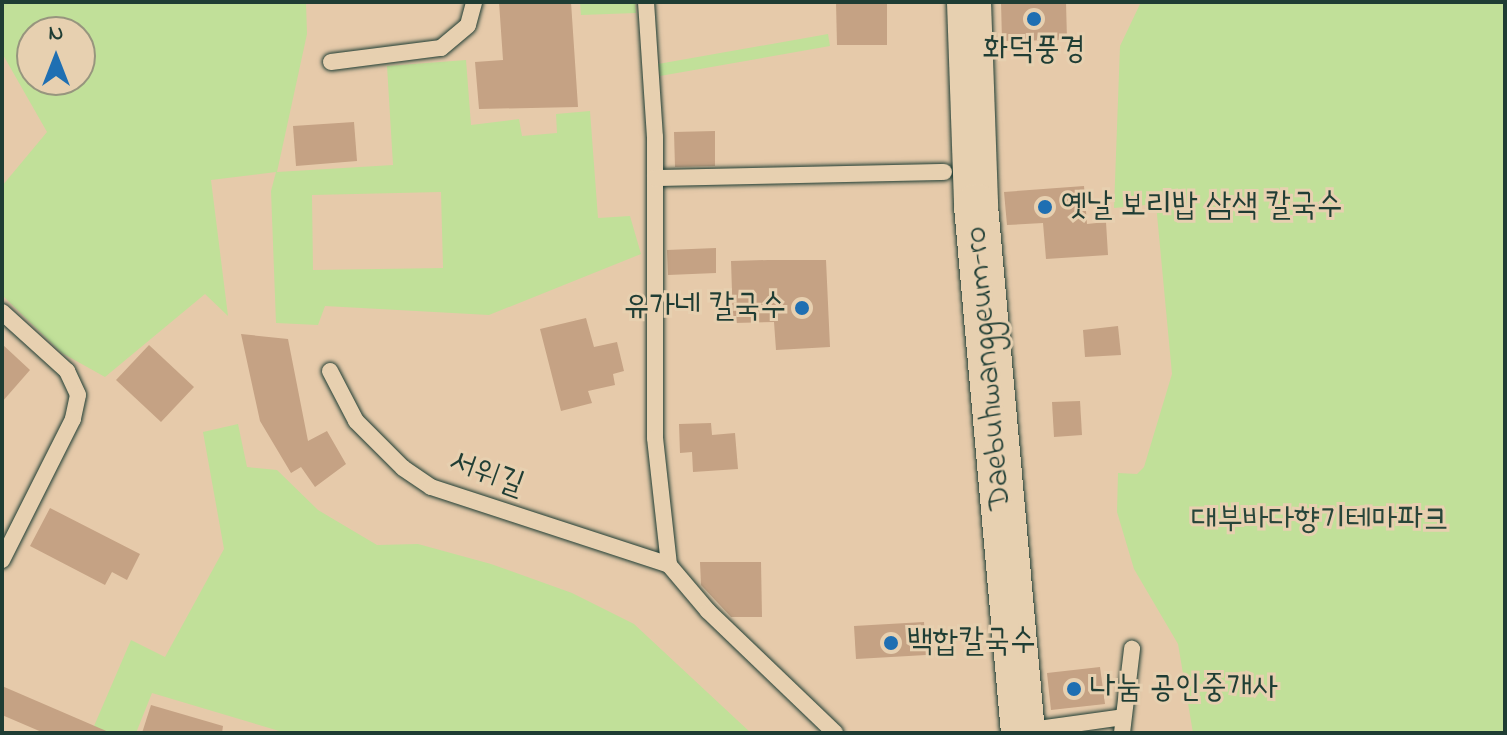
<!DOCTYPE html>
<html>
<head>
<meta charset="utf-8">
<style>
	body { margin:0 }
	#map { position:relative; width:1507px; height:735px; overflow:hidden; background:#e6caaa; font-family:"Indie Flower","Poor Story",sans-serif }
	div>[style] { position:absolute }
	.green>* { inset:0; background:#c1e099 }
	.building>* { inset:0; background:#c5a284 }
	.roads { filter:drop-shadow(0 0 2px #1f3d34) drop-shadow(0 0 2px #1f3d34) }
	.lane>* { height:16px; margin:-8px; padding:0 8px; transform-origin:8px; border-radius:8px; background:#e7d0b0 }
	.secondary>* { height:44px; margin:-22px; padding:0 22px; transform-origin:22px; border-radius:22px; background:#e7d0b0 }
	.dots>* { width:22px; height:22px; translate:-50% -50%; box-sizing:border-box; border:4px solid #e7d0b0; border-radius:50% }
	span { translate:-50% -50%; white-space:nowrap; text-align:center; line-height:1.15; -webkit-text-stroke:6px #e7d0b0; paint-order:stroke }
	.poi-label { font-size:32px; color:#1f3d34 }
	.left { translate:0 -50%; text-align:left }
	.right { translate:-100% -50%; text-align:right }
	.street-label { font-size:32px; color:#1f3d34 }
	.park-label { font-size:32px; color:#274539 }
	.frame { position:absolute; inset:0; border:4px solid #1f3d34; pointer-events:none }
	.north { position:absolute; left:16px; top:16px; width:80px; height:80px; box-sizing:border-box; background:#e7d0b0; border:2px solid #97957e; border-radius:50%; rotate:0deg; font-size:22px; font-weight:700; line-height:32px; text-align:center; color:#1f3d34 }
	.north::after { content:''; display:block; margin:auto; width:28px; height:36px; background:#1f6fb2; clip-path:polygon(50% 0,100% 100%,50% 72%,0 100%) }
</style>
</head>
<body>
<div id="map">
	<div class="green">
		<div style="clip-path:polygon(evenodd,2px 2px,306px 2px,307px 34px,277px 172px,393px 165px,387px 66px,466px 60px,471px 125px,519px 119px,522px 136px,557px 133px,556px 114px,590px 111px,598px 218px,630px 216px,641px 254px,489px 315px,325px 306px,318px 325px,276px 323px,271px 191px,276px 172px,211px 180px,228px 316px,205px 294px,105px 377px,62px 353px,2px 295px,2px 186px,47px 132px,2px 53px,2px 2px,80px 32px,80px 80px,32px 80px,32px 32px,80px 32px,2px 2px,441px 192px,443px 268px,313px 270px,312px 195px,441px 192px)"></div>
		<div style="clip-path:polygon(580px 2px,635px 2px,636px 13px,581px 15px)"></div>
		<div style="clip-path:polygon(1141px 2px,1505px 2px,1505px 733px,1193px 733px,1178px 644px,1134px 569px,1117px 512px,1118px 473px,1137px 474px,1144px 467px,1172px 374px,1156px 204px,1114px 208px,1120px 46px)"></div>
		<div style="clip-path:polygon(828px 34px,830px 46px,660px 76px,658px 64px)"></div>
		<div style="clip-path:polygon(238px 424px,247px 467px,277px 470px,318px 510px,377px 545px,418px 544px,491px 564px,572px 593px,634px 624px,751px 733px,286px 733px,152px 693px,136px 733px,91px 733px,131px 640px,165px 657px,224px 549px,203px 432px)"></div>
	</div>
	<div class="building">
		<div style="clip-path:polygon(499px 2px,571px 2px,578px 107px,479px 109px,475px 62px,503px 60px)"></div>
		<div style="clip-path:polygon(836px 2px,887px 2px,887px 45px,837px 45px)"></div>
		<div style="clip-path:polygon(1001px 2px,1066px 2px,1067px 40px,1002px 41px)"></div>
		<div style="clip-path:polygon(354px 122px,357px 161px,296px 166px,293px 126px)"></div>
		<div style="clip-path:polygon(715px 131px,715px 166px,675px 167px,674px 132px)"></div>
		<div style="clip-path:polygon(1084px 186px,1087px 224px,1106px 222px,1108px 255px,1046px 259px,1043px 223px,1007px 225px,1004px 192px)"></div>
		<div style="clip-path:polygon(716px 248px,716px 273px,668px 275px,667px 250px)"></div>
		<div style="clip-path:polygon(768px 260px,826px 260px,830px 347px,776px 350px,774px 322px,733px 323px,731px 261px)"></div>
		<div style="clip-path:polygon(586px 318px,594px 347px,617px 342px,624px 371px,613px 374px,615px 385px,588px 391px,592px 403px,561px 411px,540px 329px)"></div>
		<div style="clip-path:polygon(1118px 326px,1121px 355px,1085px 357px,1083px 330px)"></div>
		<div style="clip-path:polygon(241px 334px,288px 339px,308px 441px,327px 431px,346px 464px,315px 487px,301px 467px,291px 473px,260px 421px)"></div>
		<div style="clip-path:polygon(2px 344px,30px 370px,2px 402px)"></div>
		<div style="clip-path:polygon(149px 345px,194px 387px,161px 422px,116px 380px)"></div>
		<div style="clip-path:polygon(1080px 401px,1082px 435px,1054px 437px,1052px 402px)"></div>
		<div style="clip-path:polygon(711px 423px,712px 435px,735px 433px,738px 469px,693px 472px,692px 452px,680px 453px,679px 424px)"></div>
		<div style="clip-path:polygon(50px 508px,140px 554px,127px 580px,112px 572px,105px 585px,30px 546px)"></div>
		<div style="clip-path:polygon(700px 562px,761px 562px,762px 617px,731px 617px,701px 585px)"></div>
		<div style="clip-path:polygon(924px 622px,926px 655px,856px 659px,854px 626px)"></div>
		<div style="clip-path:polygon(1100px 667px,1105px 704px,1051px 710px,1047px 673px)"></div>
		<div style="clip-path:polygon(2px 686px,111px 733px,44px 733px,2px 715px)"></div>
		<div style="clip-path:polygon(151px 705px,223px 726px,222px 733px,142px 733px)"></div>
	</div>
	<div class="roads">
		<div class="lane">
			<div style="left:646px;top:2px;width:135px;rotate:86.2deg"></div>
			<div style="left:655px;top:137px;width:301px;rotate:90deg"></div>
			<div style="left:655px;top:438px;width:128px;rotate:83.7deg"></div>
			<div style="left:669px;top:565px;width:60px;rotate:49.7deg"></div>
			<div style="left:708px;top:611px;width:176px;rotate:43.8deg"></div>
			<div style="left:331px;top:62px;width:111px;rotate:-7.3deg"></div>
			<div style="left:441px;top:48px;width:35px;rotate:-40deg"></div>
			<div style="left:468px;top:25px;width:24px;rotate:-75deg"></div>
			<div style="left:655px;top:178px;width:289px;rotate:-1.2deg"></div>
			<div style="left:2px;top:312px;width:88px;rotate:42.2deg"></div>
			<div style="left:67px;top:371px;width:26px;rotate:65deg"></div>
			<div style="left:78px;top:395px;width:25px;rotate:102deg"></div>
			<div style="left:73px;top:419px;width:158px;rotate:116.7deg"></div>
			<div style="left:330px;top:371px;width:56px;rotate:62.5deg"></div>
			<div style="left:356px;top:421px;width:66px;rotate:45deg"></div>
			<div style="left:403px;top:468px;width:34px;rotate:34deg"></div>
			<div style="left:431px;top:487px;width:250px;rotate:18.1deg"></div>
			<div style="left:1024px;top:731px;width:100px;rotate:-8deg"></div>
			<div style="left:1122px;top:733px;width:85px;rotate:-83.2deg"></div>
		</div>
		<div class="secondary">
			<div style="left:969px;top:2px;width:204px;rotate:88deg"></div>
			<div style="left:976px;top:206px;width:529px;rotate:84.9deg"></div>
		</div>
	</div>
	<div class="dots">
		<div style="left:1034px;top:19px;background:#1f6fb2"></div>
		<div style="left:1045px;top:207px;background:#1f6fb2"></div>
		<div style="left:802px;top:308px;background:#1f6fb2"></div>
		<div style="left:891px;top:643px;background:#1f6fb2"></div>
		<div style="left:1074px;top:689px;background:#1f6fb2"></div>
	</div>
	<div class="poi-label">
		<span style="left:1034px;top:51px">화덕풍경</span>
		<span class="left" style="left:1061px;top:207px">옛날 보리밥 삼색 칼국수</span>
		<span class="right" style="left:786px;top:308px">유가네 칼국수</span>
		<span class="left" style="left:907px;top:643px">백합칼국수</span>
		<span class="left" style="left:1090px;top:689px">나눔 공인중개사</span>
	</div>
	<div class="street-label">
		<span style="left:990px;top:368px;rotate:-95deg">Daebuhwanggeum-ro</span>
		<span style="left:486px;top:475px;rotate:20deg">서위길</span>
	</div>
	<div class="park-label">
		<span style="left:1320px;top:521px">대부바다향기테마파크</span>
	</div>
	<div class="frame"></div>
	<div class="north">N</div>
</div>
</body>
</html>
